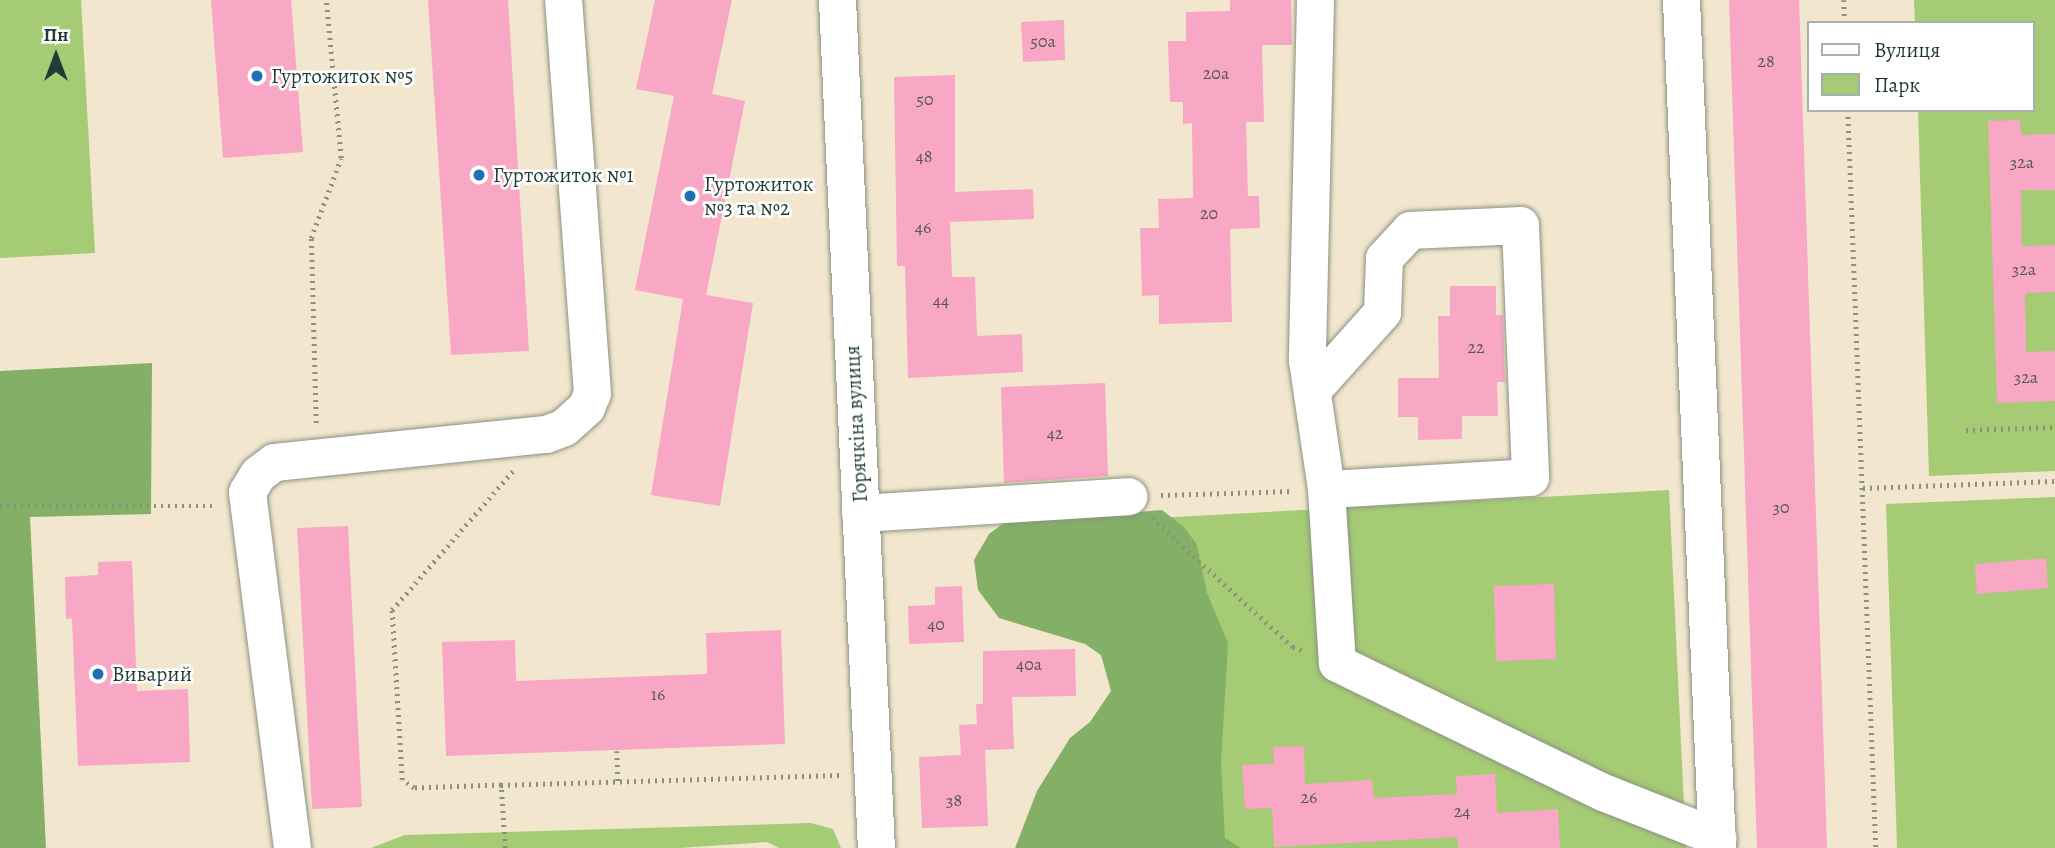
<!DOCTYPE html>
<html>
<head>
<meta charset="utf-8">
<style>
	body { margin:0 }
	#map { position:relative; width:2055px; height:848px; overflow:hidden; background:#f3e6ce; font-family:Alegreya,serif }
	div>[style] { position:absolute }
	.green>* { inset:0; background:#a5cb75 }
	.forest>* { inset:0; background:#84af66 }
	.building>* { inset:0; background:#f8a7c5 }
	.path>* { height:4.5px; margin-top:-2.25px; transform-origin:0; background:repeating-linear-gradient(90deg,#899281 0 2px,transparent 0 7px) }
	.roads { filter:drop-shadow(0 0 2px #899281) drop-shadow(0 0 2px #899281) }
	.minor>* { height:37px; margin:-18.5px; padding:0 18.5px; transform-origin:18.5px; border-radius:18.5px; background:#fff }
	.dots>* { width:19px; height:19px; translate:-50% -50%; box-sizing:border-box; border:4px solid #fff; border-radius:50% }
	span { translate:-50% -50%; white-space:nowrap; text-align:center; line-height:1.15; -webkit-text-stroke:5px #fff; paint-order:stroke }
	.number-label { font-size:18px; color:#555858 }
	.number-label span { -webkit-text-stroke-width:0 }
	.poi-label { font-size:21px; color:#1f3d34 }
	.left { translate:0 -50%; text-align:left }
	.street-label { font-size:21px; color:#1f3d34 }
	.legend { position:absolute; left:1807px; top:21px; width:228px; height:91px; box-sizing:border-box; background:#fff; border:2px solid #a5b1ae; margin:0; padding:9px 12px; list-style:none; font-size:21px; color:#1f3d34 }
	.legend li { display:flex; align-items:center; gap:14px; height:35px }
	.legend b { width:35px; border:2px solid #a5b1ae }
	.north { position:absolute; left:21px; top:21px; width:70px; height:70px; -webkit-text-stroke:5px #fff; paint-order:stroke; rotate:0deg; font-size:19px; font-weight:700; line-height:28px; text-align:center; color:#1f3d34 }
	.north::after { content:''; display:block; margin:auto; width:24px; height:32px; background:#1f3d34; clip-path:polygon(50% 0,100% 100%,50% 72%,0 100%) }
</style>
</head>
<body>
<div id="map">
	<div class="green">
		<div style="clip-path:polygon(0 0,81px 0,95px 253px,0 258px)"></div>
		<div style="clip-path:polygon(1914px 0,2055px 0,2055px 471px,1929px 476px,1918px 110px,2032px 110px,2032px 23px,1915px 23px)"></div>
		<div style="clip-path:polygon(1669px 490px,1686px 848px,1126px 848px,1138px 519px)"></div>
		<div style="clip-path:polygon(2055px 497px,2055px 848px,1897px 848px,1886px 504px)"></div>
		<div style="clip-path:polygon(811px 823px,833px 829px,841px 848px,779px 848px,767px 842px,680px 848px,371px 848px,405px 835px)"></div>
	</div>
	<div class="forest">
		<div style="clip-path:polygon(152px 363px,151px 514px,30px 517px,46px 848px,0 848px,0 371px)"></div>
		<div style="clip-path:polygon(1162px 510px,1184px 527px,1197px 545px,1207px 593px,1228px 643px,1221px 763px,1225px 838px,1241px 848px,1015px 848px,1037px 791px,1070px 738px,1090px 722px,1111px 691px,1101px 655px,1085px 644px,999px 618px,978px 590px,974px 560px,989px 534px,1004px 523px)"></div>
	</div>
	<div class="building">
		<div style="clip-path:polygon(211px 0,291px 0,303px 152px,223px 158px)"></div>
		<div style="clip-path:polygon(428px 0,508px 0,529px 351px,451px 355px)"></div>
		<div style="clip-path:polygon(655px 0,732px 0,712px 94px,745px 101px,706px 295px,753px 303px,720px 506px,651px 495px,683px 299px,635px 290px,674px 96px,636px 89px)"></div>
		<div style="clip-path:polygon(1230px 0,1291px 0,1292px 45px,1262px 45px,1264px 122px,1246px 122px,1248px 196px,1259px 196px,1260px 228px,1230px 229px,1232px 322px,1159px 324px,1159px 295px,1142px 296px,1140px 228px,1159px 228px,1158px 199px,1193px 198px,1192px 123px,1183px 124px,1183px 102px,1170px 102px,1168px 41px,1186px 41px,1186px 12px,1230px 11px)"></div>
		<div style="clip-path:polygon(1729px 0,1799px 0,1827px 848px,1757px 848px)"></div>
		<div style="clip-path:polygon(1064px 20px,1065px 60px,1023px 62px,1021px 22px)"></div>
		<div style="clip-path:polygon(955px 75px,955px 192px,1033px 189px,1034px 219px,950px 222px,952px 277px,975px 277px,977px 336px,1022px 334px,1023px 372px,908px 378px,905px 266px,897px 266px,894px 77px)"></div>
		<div style="clip-path:polygon(2020px 120px,2021px 135px,2055px 134px,2055px 190px,2021px 190px,2022px 246px,2055px 245px,2055px 292px,2025px 293px,2026px 352px,2055px 351px,2055px 401px,1997px 403px,1988px 121px)"></div>
		<div style="clip-path:polygon(1450px 286px,1496px 286px,1496px 315px,1503px 315px,1505px 382px,1497px 382px,1498px 416px,1462px 416px,1462px 439px,1418px 440px,1418px 417px,1398px 417px,1398px 378px,1439px 378px,1438px 316px,1450px 316px)"></div>
		<div style="clip-path:polygon(1105px 383px,1108px 476px,1004px 483px,1001px 387px)"></div>
		<div style="clip-path:polygon(348px 526px,362px 807px,312px 809px,297px 528px)"></div>
		<div style="clip-path:polygon(2046px 558px,2048px 588px,1977px 594px,1975px 564px)"></div>
		<div style="clip-path:polygon(132px 561px,137px 691px,188px 689px,190px 762px,78px 766px,72px 618px,66px 619px,65px 577px,98px 575px,98px 562px)"></div>
		<div style="clip-path:polygon(1554px 584px,1556px 659px,1496px 661px,1494px 586px)"></div>
		<div style="clip-path:polygon(962px 586px,964px 642px,909px 644px,908px 606px,935px 605px,935px 587px)"></div>
		<div style="clip-path:polygon(781px 630px,785px 744px,446px 756px,442px 642px,515px 640px,516px 681px,707px 674px,706px 633px)"></div>
		<div style="clip-path:polygon(1075px 649px,1076px 696px,1012px 697px,1014px 749px,985px 750px,988px 826px,922px 828px,919px 757px,961px 755px,959px 725px,977px 724px,976px 704px,983px 704px,983px 651px)"></div>
		<div style="clip-path:polygon(1304px 746px,1305px 784px,1372px 780px,1374px 798px,1457px 794px,1456px 776px,1495px 774px,1497px 813px,1558px 809px,1560px 848px,1458px 848px,1457px 837px,1274px 847px,1272px 808px,1245px 809px,1242px 765px,1274px 764px,1273px 747px)"></div>
	</div>
	<div class="path">
		<div style="left:1844px;top:0;width:23px;rotate:88deg"></div>
		<div style="left:1848px;top:110px;width:739px;rotate:87.83deg"></div>
		<div style="left:316px;top:423px;width:185px;rotate:-91.5deg"></div>
		<div style="left:311px;top:238px;width:85px;rotate:-69.4deg"></div>
		<div style="left:341px;top:158px;width:159px;rotate:-95.4deg"></div>
		<div style="left:1966px;top:430px;width:89px;rotate:-1.9deg"></div>
		<div style="left:1863px;top:488px;width:192px;rotate:-2.1deg"></div>
		<div style="left:1161px;top:495px;width:131px;rotate:-1.7deg"></div>
		<div style="left:0;top:506px;width:216px"></div>
		<div style="left:1152px;top:518px;width:191px;rotate:42.5deg"></div>
		<div style="left:1293px;top:647px;width:9px;rotate:18deg"></div>
		<div style="left:617px;top:751px;width:31px;rotate:88deg"></div>
		<div style="left:501px;top:785px;width:87px;rotate:178deg"></div>
		<div style="left:414px;top:788px;width:14px;rotate:-146deg"></div>
		<div style="left:402px;top:780px;width:170px;rotate:-93.4deg"></div>
		<div style="left:392px;top:610px;width:184px;rotate:-49deg"></div>
		<div style="left:505px;top:848px;width:63px;rotate:-93.6deg"></div>
		<div style="left:501px;top:785px;width:339px;rotate:-1.7deg"></div>
	</div>
	<div class="roads">
		<div class="minor">
			<div style="left:837px;top:0;width:849px;rotate:87.37deg"></div>
			<div style="left:1315px;top:0;width:360px;rotate:91.3deg"></div>
			<div style="left:1307px;top:360px;width:130px;rotate:81.6deg"></div>
			<div style="left:1326px;top:489px;width:174px;rotate:86.4deg"></div>
			<div style="left:1337px;top:663px;width:296px;rotate:25.9deg"></div>
			<div style="left:1603px;top:792px;width:123px;rotate:21.5deg"></div>
			<div style="left:1681px;top:0;width:849px;rotate:87.57deg"></div>
			<div style="left:1312px;top:390px;width:105px;rotate:-48.1deg"></div>
			<div style="left:1382px;top:312px;width:54px;rotate:-87.9deg"></div>
			<div style="left:1384px;top:258px;width:38px;rotate:-47deg"></div>
			<div style="left:1410px;top:230px;width:110px;rotate:-2.6deg"></div>
			<div style="left:1520px;top:225px;width:252px;rotate:87.7deg"></div>
			<div style="left:1530px;top:477px;width:204px;rotate:176.6deg"></div>
			<div style="left:860px;top:513px;width:269px;rotate:-3.6deg"></div>
			<div style="left:292px;top:848px;width:359px;rotate:-97.2deg"></div>
			<div style="left:247px;top:492px;width:21px;rotate:-59deg"></div>
			<div style="left:258px;top:474px;width:20px;rotate:-37deg"></div>
			<div style="left:274px;top:462px;width:273px;rotate:-5.9deg"></div>
			<div style="left:546px;top:434px;width:19px;rotate:-21deg"></div>
			<div style="left:564px;top:427px;width:30px;rotate:-42deg"></div>
			<div style="left:586px;top:407px;width:15px;rotate:-67deg"></div>
			<div style="left:592px;top:393px;width:394px;rotate:-94.2deg"></div>
		</div>
	</div>
	<div class="dots">
		<div style="left:257px;top:76px;background:#1f6fb2"></div>
		<div style="left:479px;top:175px;background:#1f6fb2"></div>
		<div style="left:690px;top:196px;background:#1f6fb2"></div>
		<div style="left:98px;top:674px;background:#1f6fb2"></div>
	</div>
	<div class="number-label">
		<span style="left:1043px;top:41px">50а</span>
		<span style="left:1766px;top:61px">28</span>
		<span style="left:1216px;top:73px">20а</span>
		<span style="left:925px;top:99px">50</span>
		<span style="left:924px;top:156px">48</span>
		<span style="left:2022px;top:162px">32а</span>
		<span style="left:1209px;top:213px">20</span>
		<span style="left:923px;top:227px">46</span>
		<span style="left:2024px;top:269px">32а</span>
		<span style="left:941px;top:300px">44</span>
		<span style="left:1476px;top:347px">22</span>
		<span style="left:2026px;top:377px">32а</span>
		<span style="left:1055px;top:433px">42</span>
		<span style="left:1781px;top:507px">30</span>
		<span style="left:936px;top:624px">40</span>
		<span style="left:1029px;top:664px">40а</span>
		<span style="left:658px;top:694px">16</span>
		<span style="left:1309px;top:797px">26</span>
		<span style="left:954px;top:800px">38</span>
		<span style="left:1462px;top:811px">24</span>
	</div>
	<div class="poi-label">
		<span class="left" style="left:271px;top:76px">Гуртожиток №5</span>
		<span class="left" style="left:493px;top:175px">Гуртожиток №1</span>
		<span class="left" style="left:704px;top:196px">Гуртожиток<br>№3 та №2</span>
		<span class="left" style="left:112px;top:674px">Виварий</span>
	</div>
	<div class="street-label">
		<span style="left:856px;top:424px;rotate:-93deg">Горячкіна вулиця</span>
	</div>
	<ul class="legend">
	<li><b style="height:9px;background:#fff"></b>Вулиця</li>
	<li><b style="height:19px;background:#a5cb75"></b>Парк</li>
	</ul>
	<div class="north">Пн</div>
</div>
</body>
</html>
